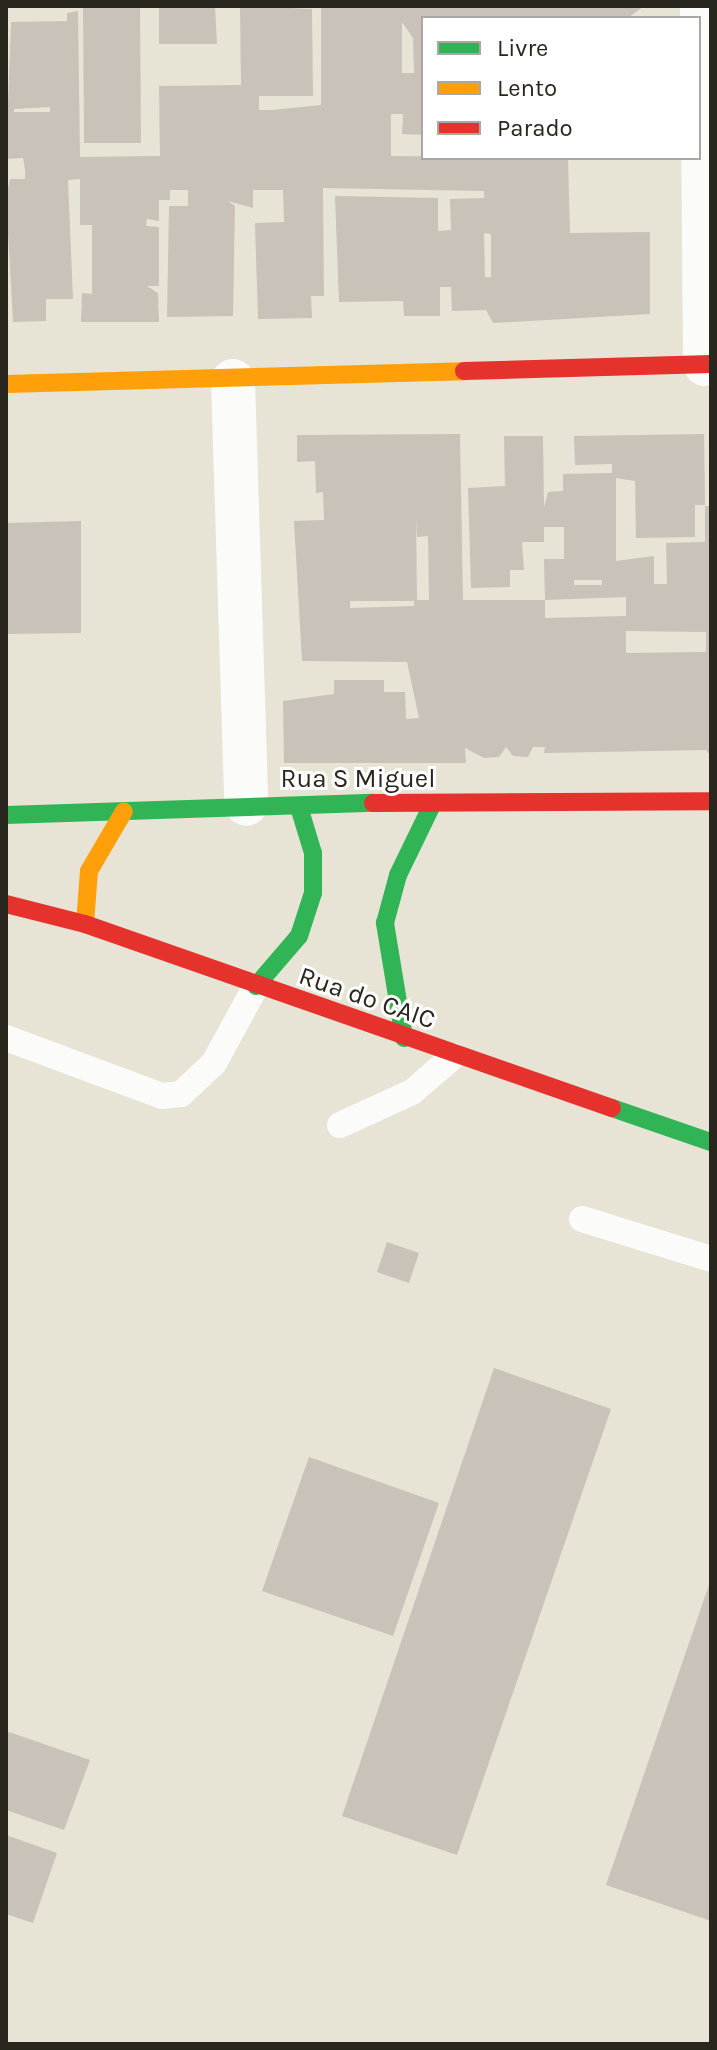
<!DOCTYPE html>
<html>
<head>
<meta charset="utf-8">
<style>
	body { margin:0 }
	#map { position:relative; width:717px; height:2050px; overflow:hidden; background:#e7e3d5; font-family:Karla,sans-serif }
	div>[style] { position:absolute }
	.building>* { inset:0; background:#c8c2b8 }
	.lane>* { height:26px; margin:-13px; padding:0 13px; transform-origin:13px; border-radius:13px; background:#fbfbf9 }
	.street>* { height:44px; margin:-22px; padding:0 22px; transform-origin:22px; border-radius:22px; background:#fbfbf9 }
	.fast>* { height:18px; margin:-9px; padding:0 9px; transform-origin:9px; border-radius:9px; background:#30b455 }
	.slow>* { height:18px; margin:-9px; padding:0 9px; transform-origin:9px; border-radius:9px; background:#ff9f0a }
	.jam>* { height:18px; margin:-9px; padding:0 9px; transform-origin:9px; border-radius:9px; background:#e5322d }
	span { translate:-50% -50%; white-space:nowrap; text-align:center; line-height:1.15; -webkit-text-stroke:6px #fff; paint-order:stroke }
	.street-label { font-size:26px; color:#29261d }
	.frame { position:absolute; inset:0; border:8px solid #29261d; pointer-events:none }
	.legend { position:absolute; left:421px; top:16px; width:280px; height:144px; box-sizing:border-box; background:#fff; border:2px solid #a9a8a5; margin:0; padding:10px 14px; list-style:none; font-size:24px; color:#29261d }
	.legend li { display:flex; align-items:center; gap:16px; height:40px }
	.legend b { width:40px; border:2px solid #a9a8a5 }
</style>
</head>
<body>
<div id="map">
	<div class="building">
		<div style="clip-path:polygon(159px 6px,215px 6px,217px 44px,159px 44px)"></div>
		<div style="clip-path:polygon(evenodd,240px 6px,312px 9px,313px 96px,259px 96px,259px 110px,272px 110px,321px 105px,321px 6px,644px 6px,628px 18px,423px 18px,423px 135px,402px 134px,403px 114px,391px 114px,391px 156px,568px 158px,570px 233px,650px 232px,650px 314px,493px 323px,486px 310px,452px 311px,451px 287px,440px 287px,440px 316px,404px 316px,403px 301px,339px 302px,335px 196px,438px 198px,438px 231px,451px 230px,450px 199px,484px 198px,484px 191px,323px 188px,324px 296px,311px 296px,312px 318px,258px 319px,255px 223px,284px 222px,283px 190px,253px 190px,253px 208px,228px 201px,235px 206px,233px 316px,167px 317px,169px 206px,188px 206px,188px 190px,170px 190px,170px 200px,159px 200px,159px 221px,147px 219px,146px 226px,159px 227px,159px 286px,147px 286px,158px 293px,159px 322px,81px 322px,82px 293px,92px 294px,92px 225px,80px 225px,80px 179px,68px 180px,73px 299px,46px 299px,46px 321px,13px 322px,6px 198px,10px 179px,25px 179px,25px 170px,23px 158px,6px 159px,11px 22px,67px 21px,67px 13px,78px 11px,80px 157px,160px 156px,159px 86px,241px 85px,240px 6px,402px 22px,413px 38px,414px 73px,402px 73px,402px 22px,240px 6px,50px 107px,50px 112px,14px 112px,14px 109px,50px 107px,240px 6px,484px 233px,491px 234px,491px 277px,485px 277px,484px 233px)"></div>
		<div style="clip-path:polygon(140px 7px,141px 143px,84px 143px,83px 8px)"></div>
		<div style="clip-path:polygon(evenodd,460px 434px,463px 600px,545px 600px,544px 559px,564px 559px,564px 527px,544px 527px,544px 542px,522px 542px,524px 570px,510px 570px,510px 587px,471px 588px,468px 488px,505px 486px,504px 436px,543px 436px,544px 507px,548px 492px,563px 491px,563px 474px,612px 473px,612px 464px,575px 465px,574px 436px,704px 434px,705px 505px,695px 505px,695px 537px,636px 538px,635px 481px,616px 478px,616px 561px,654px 556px,654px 584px,667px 584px,666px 543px,705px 542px,705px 506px,711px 506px,711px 756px,706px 750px,544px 753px,545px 747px,533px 747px,528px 757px,513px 756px,506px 747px,499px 757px,484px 758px,465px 748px,466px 763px,284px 763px,283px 701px,334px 694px,334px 680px,384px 680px,384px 692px,405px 692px,406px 719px,419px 718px,407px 662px,302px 661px,294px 521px,324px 520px,323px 492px,316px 493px,315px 461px,297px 462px,297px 435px,460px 434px,416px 518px,417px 537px,428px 536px,429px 600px,417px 600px,416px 518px,460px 434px,574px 580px,602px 580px,602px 585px,574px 585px,574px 580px,460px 434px,626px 597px,626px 616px,545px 618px,545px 600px,626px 597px,460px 434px,350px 601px,414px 601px,414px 606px,350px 608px,350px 601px,460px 434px,626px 631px,706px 632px,706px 652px,626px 653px,626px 631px)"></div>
		<div style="clip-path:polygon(81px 521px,81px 633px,6px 634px,6px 523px)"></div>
		<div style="clip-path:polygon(387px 1242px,419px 1253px,409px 1283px,377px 1272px)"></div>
		<div style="clip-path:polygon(494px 1368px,611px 1409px,457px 1855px,342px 1816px)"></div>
		<div style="clip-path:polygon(309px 1457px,439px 1503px,393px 1636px,262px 1591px)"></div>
		<div style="clip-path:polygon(711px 1579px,711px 1921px,606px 1885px)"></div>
		<div style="clip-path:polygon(6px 1731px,90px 1760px,64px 1830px,6px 1810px)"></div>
		<div style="clip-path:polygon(6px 1835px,57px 1853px,33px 1923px,6px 1914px)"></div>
	</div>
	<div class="lane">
		<div style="left:6px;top:1038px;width:166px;rotate:20.4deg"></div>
		<div style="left:162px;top:1096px;width:19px;rotate:-6deg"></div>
		<div style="left:181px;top:1094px;width:45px;rotate:-43.2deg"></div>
		<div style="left:214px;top:1063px;width:88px;rotate:-61.4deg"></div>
		<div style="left:340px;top:1125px;width:79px;rotate:-24.6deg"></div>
		<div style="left:412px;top:1092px;width:55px;rotate:-40.6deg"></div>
		<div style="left:582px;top:1219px;width:135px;rotate:17.2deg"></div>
	</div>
	<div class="street">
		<div style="left:702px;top:6px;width:358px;rotate:89.5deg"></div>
		<div style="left:233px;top:381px;width:423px;rotate:88.2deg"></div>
	</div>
	<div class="fast">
		<div style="left:6px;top:815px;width:367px;rotate:-1.9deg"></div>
		<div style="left:256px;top:986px;width:66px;rotate:-49.3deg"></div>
		<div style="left:299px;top:936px;width:45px;rotate:-72deg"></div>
		<div style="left:313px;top:893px;width:40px;rotate:-90deg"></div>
		<div style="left:313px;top:853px;width:48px;rotate:-106.9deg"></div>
		<div style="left:404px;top:1038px;width:117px;rotate:-99.4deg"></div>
		<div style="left:385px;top:923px;width:50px;rotate:-74.8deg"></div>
		<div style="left:398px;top:875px;width:78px;rotate:-64.1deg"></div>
		<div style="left:612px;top:1108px;width:105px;rotate:19deg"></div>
	</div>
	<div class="slow">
		<div style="left:6px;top:384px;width:458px;rotate:-1.6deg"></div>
		<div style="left:85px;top:924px;width:53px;rotate:-85.7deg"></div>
		<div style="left:89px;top:871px;width:69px;rotate:-59.7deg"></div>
	</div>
	<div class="jam">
		<div style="left:464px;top:371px;width:247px;rotate:-1.6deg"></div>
		<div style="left:373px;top:803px;width:338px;rotate:-0.3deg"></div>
		<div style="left:6px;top:904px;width:81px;rotate:14.2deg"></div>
		<div style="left:85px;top:924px;width:558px;rotate:19.25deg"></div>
	</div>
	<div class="street-label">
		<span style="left:358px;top:779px">Rua S Miguel</span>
		<span style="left:367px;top:998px;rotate:19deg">Rua do CAIC</span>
	</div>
	<div class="frame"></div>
	<ul class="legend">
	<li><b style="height:10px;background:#30b455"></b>Livre</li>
	<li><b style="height:10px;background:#ff9f0a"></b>Lento</li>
	<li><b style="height:10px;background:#e5322d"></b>Parado</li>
	</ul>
</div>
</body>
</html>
